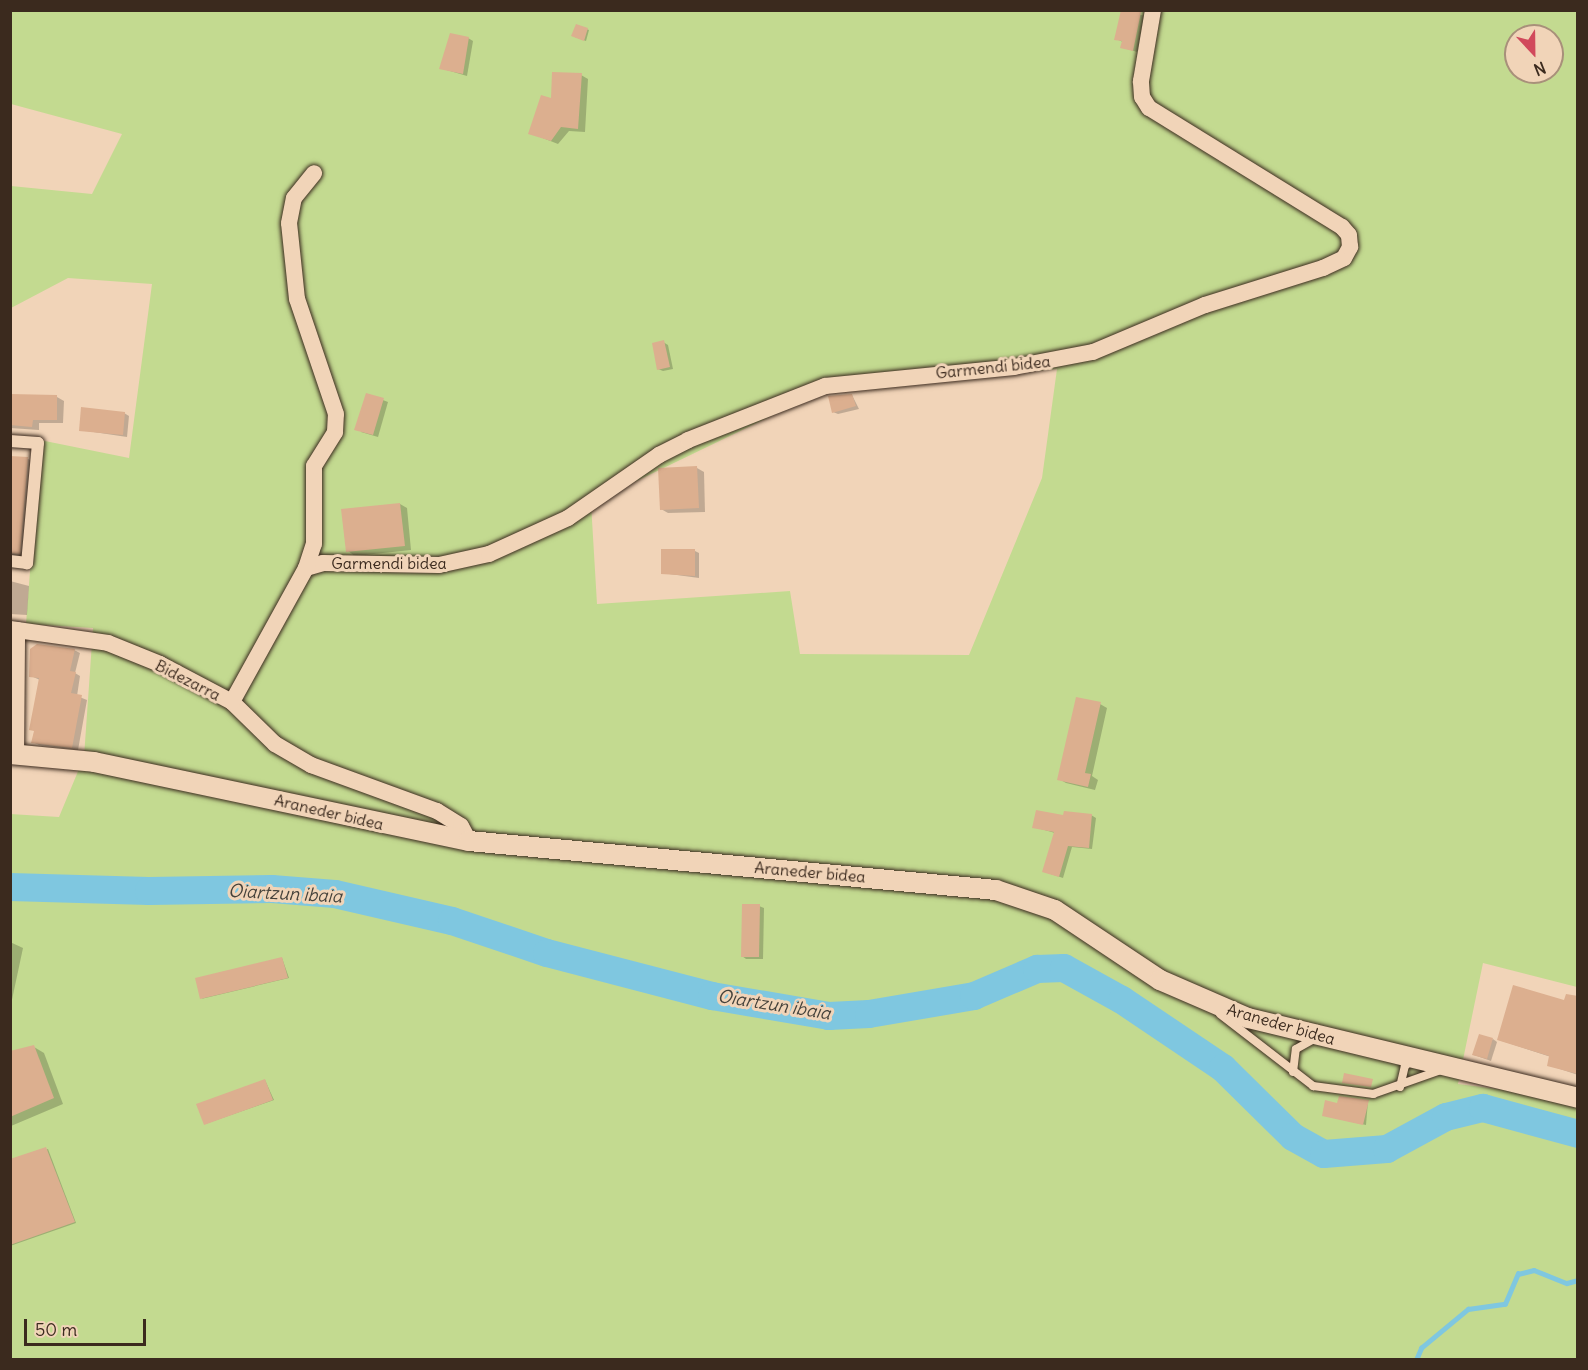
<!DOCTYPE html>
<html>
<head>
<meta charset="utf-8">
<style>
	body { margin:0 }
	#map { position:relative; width:1588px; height:1370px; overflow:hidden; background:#f1d4b8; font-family:Delius,sans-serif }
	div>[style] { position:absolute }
	.green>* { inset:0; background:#c3da90 }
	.shadow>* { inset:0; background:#0003 }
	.stream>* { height:4.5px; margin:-2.25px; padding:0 2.25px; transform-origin:2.25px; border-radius:2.25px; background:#7fc7e0 }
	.river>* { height:28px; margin:-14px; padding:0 14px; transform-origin:14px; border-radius:14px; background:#7fc7e0 }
	.building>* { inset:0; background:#dcaf8f }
	.roads { filter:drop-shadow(0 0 2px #3b2a1e) drop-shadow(0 0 2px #3b2a1e) }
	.service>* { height:8px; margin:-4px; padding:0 4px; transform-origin:4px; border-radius:4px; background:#f1d4b8 }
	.pedestrian>* { height:12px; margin:-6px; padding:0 6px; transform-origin:6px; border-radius:6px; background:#f1d4b8 }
	.minor>* { height:16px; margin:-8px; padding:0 8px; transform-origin:8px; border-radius:8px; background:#f1d4b8 }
	.tertiary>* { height:20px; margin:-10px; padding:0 10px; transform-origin:10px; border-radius:10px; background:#f1d4b8 }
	span { translate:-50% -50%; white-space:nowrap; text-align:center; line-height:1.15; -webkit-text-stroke:6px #f1d4b8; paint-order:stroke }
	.street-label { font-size:16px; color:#3b2a1e }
	.water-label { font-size:18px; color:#45423b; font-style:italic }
	.frame { position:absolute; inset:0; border:12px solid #3b2a1e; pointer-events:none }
	.north { position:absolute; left:1504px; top:24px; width:60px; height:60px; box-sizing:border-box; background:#f1d4b8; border:2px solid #a8907a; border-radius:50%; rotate:158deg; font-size:16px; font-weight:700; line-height:24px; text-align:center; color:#3b2a1e }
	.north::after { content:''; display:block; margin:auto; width:21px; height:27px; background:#d1495b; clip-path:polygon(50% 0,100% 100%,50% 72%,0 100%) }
	.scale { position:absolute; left:24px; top:1319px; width:122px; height:27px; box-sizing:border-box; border:3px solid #3b2a1e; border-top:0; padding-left:8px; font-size:18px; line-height:21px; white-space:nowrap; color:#3b2a1e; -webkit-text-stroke:4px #f1d4b8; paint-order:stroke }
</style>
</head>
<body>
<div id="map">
	<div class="green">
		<div style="clip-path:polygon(evenodd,11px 11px,1577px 11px,1577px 987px,1483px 963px,1458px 1084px,1577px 1099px,1577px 1359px,11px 1359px,10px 814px,59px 817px,84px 757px,93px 628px,26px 624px,40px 440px,129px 458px,152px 284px,68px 278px,11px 308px,11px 186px,92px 194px,122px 134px,11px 104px,11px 11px,1516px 36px,1552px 36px,1552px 72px,1516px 72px,1516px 36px,11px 11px,1057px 369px,1042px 478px,969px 655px,800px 654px,790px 591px,597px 604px,591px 503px,823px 391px,1057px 369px)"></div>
	</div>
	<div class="shadow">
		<div style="clip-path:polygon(1122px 10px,1145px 16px,1137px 52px,1122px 47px,1123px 42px,1116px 39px)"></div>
		<div style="clip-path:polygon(577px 26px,589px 30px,586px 41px,575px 37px)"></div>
		<div style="clip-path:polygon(468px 38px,473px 41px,467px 76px,440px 68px)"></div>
		<div style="clip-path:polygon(581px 75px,588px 79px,585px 132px,569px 131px,558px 144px,530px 133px,552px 99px)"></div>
		<div style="clip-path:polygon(663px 342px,668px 345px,673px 369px,663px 371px,658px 369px)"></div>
		<div style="clip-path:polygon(367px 394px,388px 402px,378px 437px,361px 432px)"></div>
		<div style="clip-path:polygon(10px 395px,57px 397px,64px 401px,63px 423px,39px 423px,39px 430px,10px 428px)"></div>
		<div style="clip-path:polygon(852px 395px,859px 409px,838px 414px,833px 412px)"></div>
		<div style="clip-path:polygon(124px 413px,129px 416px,127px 437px,80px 430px)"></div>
		<div style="clip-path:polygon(10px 458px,28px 459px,38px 464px,29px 559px,10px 558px)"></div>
		<div style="clip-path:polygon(697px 468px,704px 472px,705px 512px,668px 513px,661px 509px)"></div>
		<div style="clip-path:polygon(400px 504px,407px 508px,411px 550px,355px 556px,348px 551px)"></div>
		<div style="clip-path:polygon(695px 551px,699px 553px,699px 578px,662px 573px)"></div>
		<div style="clip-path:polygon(10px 581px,29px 586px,27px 615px,10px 614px)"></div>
		<div style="clip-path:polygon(74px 650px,80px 653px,75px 673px,80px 676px,77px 696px,87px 700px,78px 750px,39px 745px,33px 742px,40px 680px,31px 676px)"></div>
		<div style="clip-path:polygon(1100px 704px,1107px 708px,1092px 776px,1098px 780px,1095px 790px,1066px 783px,1059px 779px)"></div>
		<div style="clip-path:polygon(1091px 815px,1096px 818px,1092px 849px,1072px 847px,1063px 878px,1048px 873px,1055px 833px,1034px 827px,1065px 817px)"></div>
		<div style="clip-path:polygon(759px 906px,764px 908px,763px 959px,746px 959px,742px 956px)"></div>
		<div style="clip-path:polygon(10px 942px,23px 948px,10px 1009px)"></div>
		<div style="clip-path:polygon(282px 958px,289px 978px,201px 999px)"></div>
		<div style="clip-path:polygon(1578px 998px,1578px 1075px,1548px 1065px,1551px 1057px,1499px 1040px)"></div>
		<div style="clip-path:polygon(1493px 1039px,1497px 1042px,1491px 1061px,1474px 1055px)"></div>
		<div style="clip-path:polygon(34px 1047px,44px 1053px,63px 1104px,11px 1126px,10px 1054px)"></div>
		<div style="clip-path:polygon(265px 1080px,274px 1100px,205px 1124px)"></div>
		<div style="clip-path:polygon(1368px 1101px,1366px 1125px,1326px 1116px)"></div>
		<div style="clip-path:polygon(48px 1149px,76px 1223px,10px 1246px,10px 1161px)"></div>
	</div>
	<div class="stream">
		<div style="left:1416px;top:1360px;width:13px;rotate:-67deg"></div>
		<div style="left:1421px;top:1348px;width:61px;rotate:-39.7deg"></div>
		<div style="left:1468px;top:1309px;width:37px;rotate:-8deg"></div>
		<div style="left:1505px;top:1304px;width:33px;rotate:-67deg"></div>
		<div style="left:1518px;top:1274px;width:16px;rotate:-14deg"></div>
		<div style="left:1534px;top:1270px;width:35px;rotate:22deg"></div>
		<div style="left:1567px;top:1283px;width:11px;rotate:-15deg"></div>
	</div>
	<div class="river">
		<div style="left:10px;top:887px;width:139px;rotate:1.6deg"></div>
		<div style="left:149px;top:891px;width:123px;rotate:-0.9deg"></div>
		<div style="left:272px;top:889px;width:63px;rotate:4.5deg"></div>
		<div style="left:335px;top:894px;width:120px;rotate:13deg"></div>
		<div style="left:452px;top:921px;width:100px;rotate:18.6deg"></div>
		<div style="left:547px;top:953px;width:171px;rotate:14.6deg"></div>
		<div style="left:712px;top:996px;width:119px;rotate:9.7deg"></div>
		<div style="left:829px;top:1016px;width:40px;rotate:-2.9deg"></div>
		<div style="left:869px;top:1014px;width:107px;rotate:-9.7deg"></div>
		<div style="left:974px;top:996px;width:69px;rotate:-23.2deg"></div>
		<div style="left:1037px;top:969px;width:27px;rotate:-2deg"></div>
		<div style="left:1064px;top:968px;width:66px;rotate:28.9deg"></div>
		<div style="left:1122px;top:1000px;width:122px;rotate:34deg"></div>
		<div style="left:1223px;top:1068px;width:98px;rotate:44.6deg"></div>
		<div style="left:1293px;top:1137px;width:35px;rotate:29deg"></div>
		<div style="left:1324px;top:1154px;width:63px;rotate:-4.5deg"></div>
		<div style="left:1387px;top:1149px;width:67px;rotate:-28.5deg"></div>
		<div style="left:1446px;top:1117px;width:38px;rotate:-14deg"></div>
		<div style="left:1483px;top:1108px;width:98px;rotate:15.3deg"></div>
	</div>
	<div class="building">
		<div style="clip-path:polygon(1121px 10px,1141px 12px,1133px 51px,1120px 48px,1122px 41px,1114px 40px)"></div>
		<div style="clip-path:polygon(576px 24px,588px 28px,584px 41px,571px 36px)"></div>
		<div style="clip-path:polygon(450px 33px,469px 37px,463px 74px,439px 69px)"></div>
		<div style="clip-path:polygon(552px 72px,582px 73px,578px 129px,561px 127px,551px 141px,528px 134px,541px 95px,551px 98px)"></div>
		<div style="clip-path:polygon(664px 340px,670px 367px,657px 370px,652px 343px)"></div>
		<div style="clip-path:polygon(366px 393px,384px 398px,373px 435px,354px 430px)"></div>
		<div style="clip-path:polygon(10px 394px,57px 395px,57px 420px,33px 420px,32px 427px,10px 425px)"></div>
		<div style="clip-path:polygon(852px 394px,856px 406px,832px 413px,828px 396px)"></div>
		<div style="clip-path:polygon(81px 407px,125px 412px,123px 435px,79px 431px)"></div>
		<div style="clip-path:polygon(10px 456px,28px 457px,20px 554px,10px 553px)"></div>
		<div style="clip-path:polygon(697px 466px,699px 508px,660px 510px,658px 468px)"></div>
		<div style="clip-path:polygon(400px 503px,405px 546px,346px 552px,341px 509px)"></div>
		<div style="clip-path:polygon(661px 549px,695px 549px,695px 576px,661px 574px)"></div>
		<div style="clip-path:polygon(37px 644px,75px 649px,70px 671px,76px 672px,71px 693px,82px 695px,72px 748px,31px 743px,34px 731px,29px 730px,39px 678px,29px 677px,30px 649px)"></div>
		<div style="clip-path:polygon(1076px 697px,1101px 702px,1085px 773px,1091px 774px,1088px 787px,1057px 780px)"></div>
		<div style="clip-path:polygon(1036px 810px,1063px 815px,1064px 811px,1092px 814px,1089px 848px,1068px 846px,1059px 877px,1042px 872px,1054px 832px,1032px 828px)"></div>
		<div style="clip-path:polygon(742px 904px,760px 904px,759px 957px,741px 957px)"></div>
		<div style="clip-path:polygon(282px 957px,288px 978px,200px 999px,195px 978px)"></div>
		<div style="clip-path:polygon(1513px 985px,1564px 1000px,1566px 994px,1578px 996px,1578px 1074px,1547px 1066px,1549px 1056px,1497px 1040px)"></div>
		<div style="clip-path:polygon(1479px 1034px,1493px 1038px,1487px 1059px,1472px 1055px)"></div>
		<div style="clip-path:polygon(34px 1045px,54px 1098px,10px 1117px,10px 1051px)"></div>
		<div style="clip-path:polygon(1344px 1073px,1373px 1079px,1371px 1087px,1342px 1083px)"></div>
		<div style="clip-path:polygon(265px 1079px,273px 1100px,204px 1125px,196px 1104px)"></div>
		<div style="clip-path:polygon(1339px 1096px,1369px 1100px,1363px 1125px,1322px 1116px,1325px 1100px,1337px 1103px)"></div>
		<div style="clip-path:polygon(46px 1147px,75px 1222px,10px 1245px,10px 1159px)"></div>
	</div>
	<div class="roads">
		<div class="service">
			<div style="left:1220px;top:1014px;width:118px;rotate:37.7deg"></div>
			<div style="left:1313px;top:1086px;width:61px;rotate:7.6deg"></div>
			<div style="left:1373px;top:1094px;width:72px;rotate:-19.4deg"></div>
			<div style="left:1293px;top:1072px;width:23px;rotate:-83deg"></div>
			<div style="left:1296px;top:1049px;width:23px;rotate:-29deg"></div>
			<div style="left:1400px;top:1087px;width:22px;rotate:-77deg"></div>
			<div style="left:1405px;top:1066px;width:11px;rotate:-41deg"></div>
		</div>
		<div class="pedestrian">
			<div style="left:10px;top:441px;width:28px;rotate:4deg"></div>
			<div style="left:38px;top:443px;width:121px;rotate:95.2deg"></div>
			<div style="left:27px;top:563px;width:17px;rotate:-173deg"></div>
		</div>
		<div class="minor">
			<div style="left:306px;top:568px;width:25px;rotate:-72deg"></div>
			<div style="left:314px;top:544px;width:78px;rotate:-90deg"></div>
			<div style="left:314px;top:466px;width:40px;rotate:-58deg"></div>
			<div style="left:335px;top:432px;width:18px;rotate:-87deg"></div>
			<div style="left:336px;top:414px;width:121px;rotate:-108.7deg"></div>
			<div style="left:297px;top:299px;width:76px;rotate:-96deg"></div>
			<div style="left:289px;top:223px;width:25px;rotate:-79deg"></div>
			<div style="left:294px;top:198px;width:32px;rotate:-51deg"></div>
			<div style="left:10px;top:629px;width:99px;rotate:8.1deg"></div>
			<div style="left:108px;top:643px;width:56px;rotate:22deg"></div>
			<div style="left:160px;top:664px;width:81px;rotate:27.8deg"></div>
			<div style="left:232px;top:702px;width:60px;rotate:44.3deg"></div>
			<div style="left:275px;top:744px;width:42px;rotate:30.3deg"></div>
			<div style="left:311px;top:765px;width:134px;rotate:20.1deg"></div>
			<div style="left:437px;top:811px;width:28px;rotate:32deg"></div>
			<div style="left:461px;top:826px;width:17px;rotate:62deg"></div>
			<div style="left:232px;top:702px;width:153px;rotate:-61.1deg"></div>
			<div style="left:306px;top:568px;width:18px;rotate:-16deg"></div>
			<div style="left:323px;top:563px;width:116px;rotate:1deg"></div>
			<div style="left:439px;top:565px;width:51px;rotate:-12.4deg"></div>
			<div style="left:489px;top:554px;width:87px;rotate:-24.5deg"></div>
			<div style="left:568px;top:518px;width:111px;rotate:-34.7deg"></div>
			<div style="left:659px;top:455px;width:33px;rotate:-27deg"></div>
			<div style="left:688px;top:440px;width:147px;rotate:-21.5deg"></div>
			<div style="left:825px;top:386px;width:190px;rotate:-5.7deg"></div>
			<div style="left:1014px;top:367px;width:80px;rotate:-10.8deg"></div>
			<div style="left:1093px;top:352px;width:121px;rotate:-22.8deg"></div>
			<div style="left:1205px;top:305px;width:124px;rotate:-17.4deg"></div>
			<div style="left:1323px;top:268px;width:23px;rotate:-25deg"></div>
			<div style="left:1344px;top:258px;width:13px;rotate:-61deg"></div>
			<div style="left:1350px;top:247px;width:12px;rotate:-95deg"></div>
			<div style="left:1349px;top:235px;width:11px;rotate:-131deg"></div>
			<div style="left:1342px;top:227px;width:227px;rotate:-148.3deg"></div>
			<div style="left:1149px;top:108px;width:13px;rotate:-122deg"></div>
			<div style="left:1142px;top:97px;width:16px;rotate:-94deg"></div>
			<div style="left:1141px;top:81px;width:72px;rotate:-80.4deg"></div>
			<div style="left:16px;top:755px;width:125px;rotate:-89.5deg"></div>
		</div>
		<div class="tertiary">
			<div style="left:10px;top:754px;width:84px;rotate:5.4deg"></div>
			<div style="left:94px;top:762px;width:383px;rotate:11.9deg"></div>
			<div style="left:469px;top:841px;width:529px;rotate:5.31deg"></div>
			<div style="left:996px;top:890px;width:62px;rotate:18.7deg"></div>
			<div style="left:1055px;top:910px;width:126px;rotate:33.7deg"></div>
			<div style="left:1160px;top:980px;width:96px;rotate:23.4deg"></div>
			<div style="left:1248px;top:1018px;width:340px;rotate:13.6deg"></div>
		</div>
	</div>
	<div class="street-label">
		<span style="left:993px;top:367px;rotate:-6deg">Garmendi bidea</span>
		<span style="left:389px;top:563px">Garmendi bidea</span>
		<span style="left:188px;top:680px;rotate:27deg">Bidezarra</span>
		<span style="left:329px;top:812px;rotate:13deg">Araneder bidea</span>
		<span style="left:810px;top:872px;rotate:5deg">Araneder bidea</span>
		<span style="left:1281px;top:1024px;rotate:16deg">Araneder bidea</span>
	</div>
	<div class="water-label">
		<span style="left:285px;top:894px;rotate:3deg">Oiartzun ibaia</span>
		<span style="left:774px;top:1005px;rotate:9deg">Oiartzun ibaia</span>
	</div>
	<div class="frame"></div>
	<div class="north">N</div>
	<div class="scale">50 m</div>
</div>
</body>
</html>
